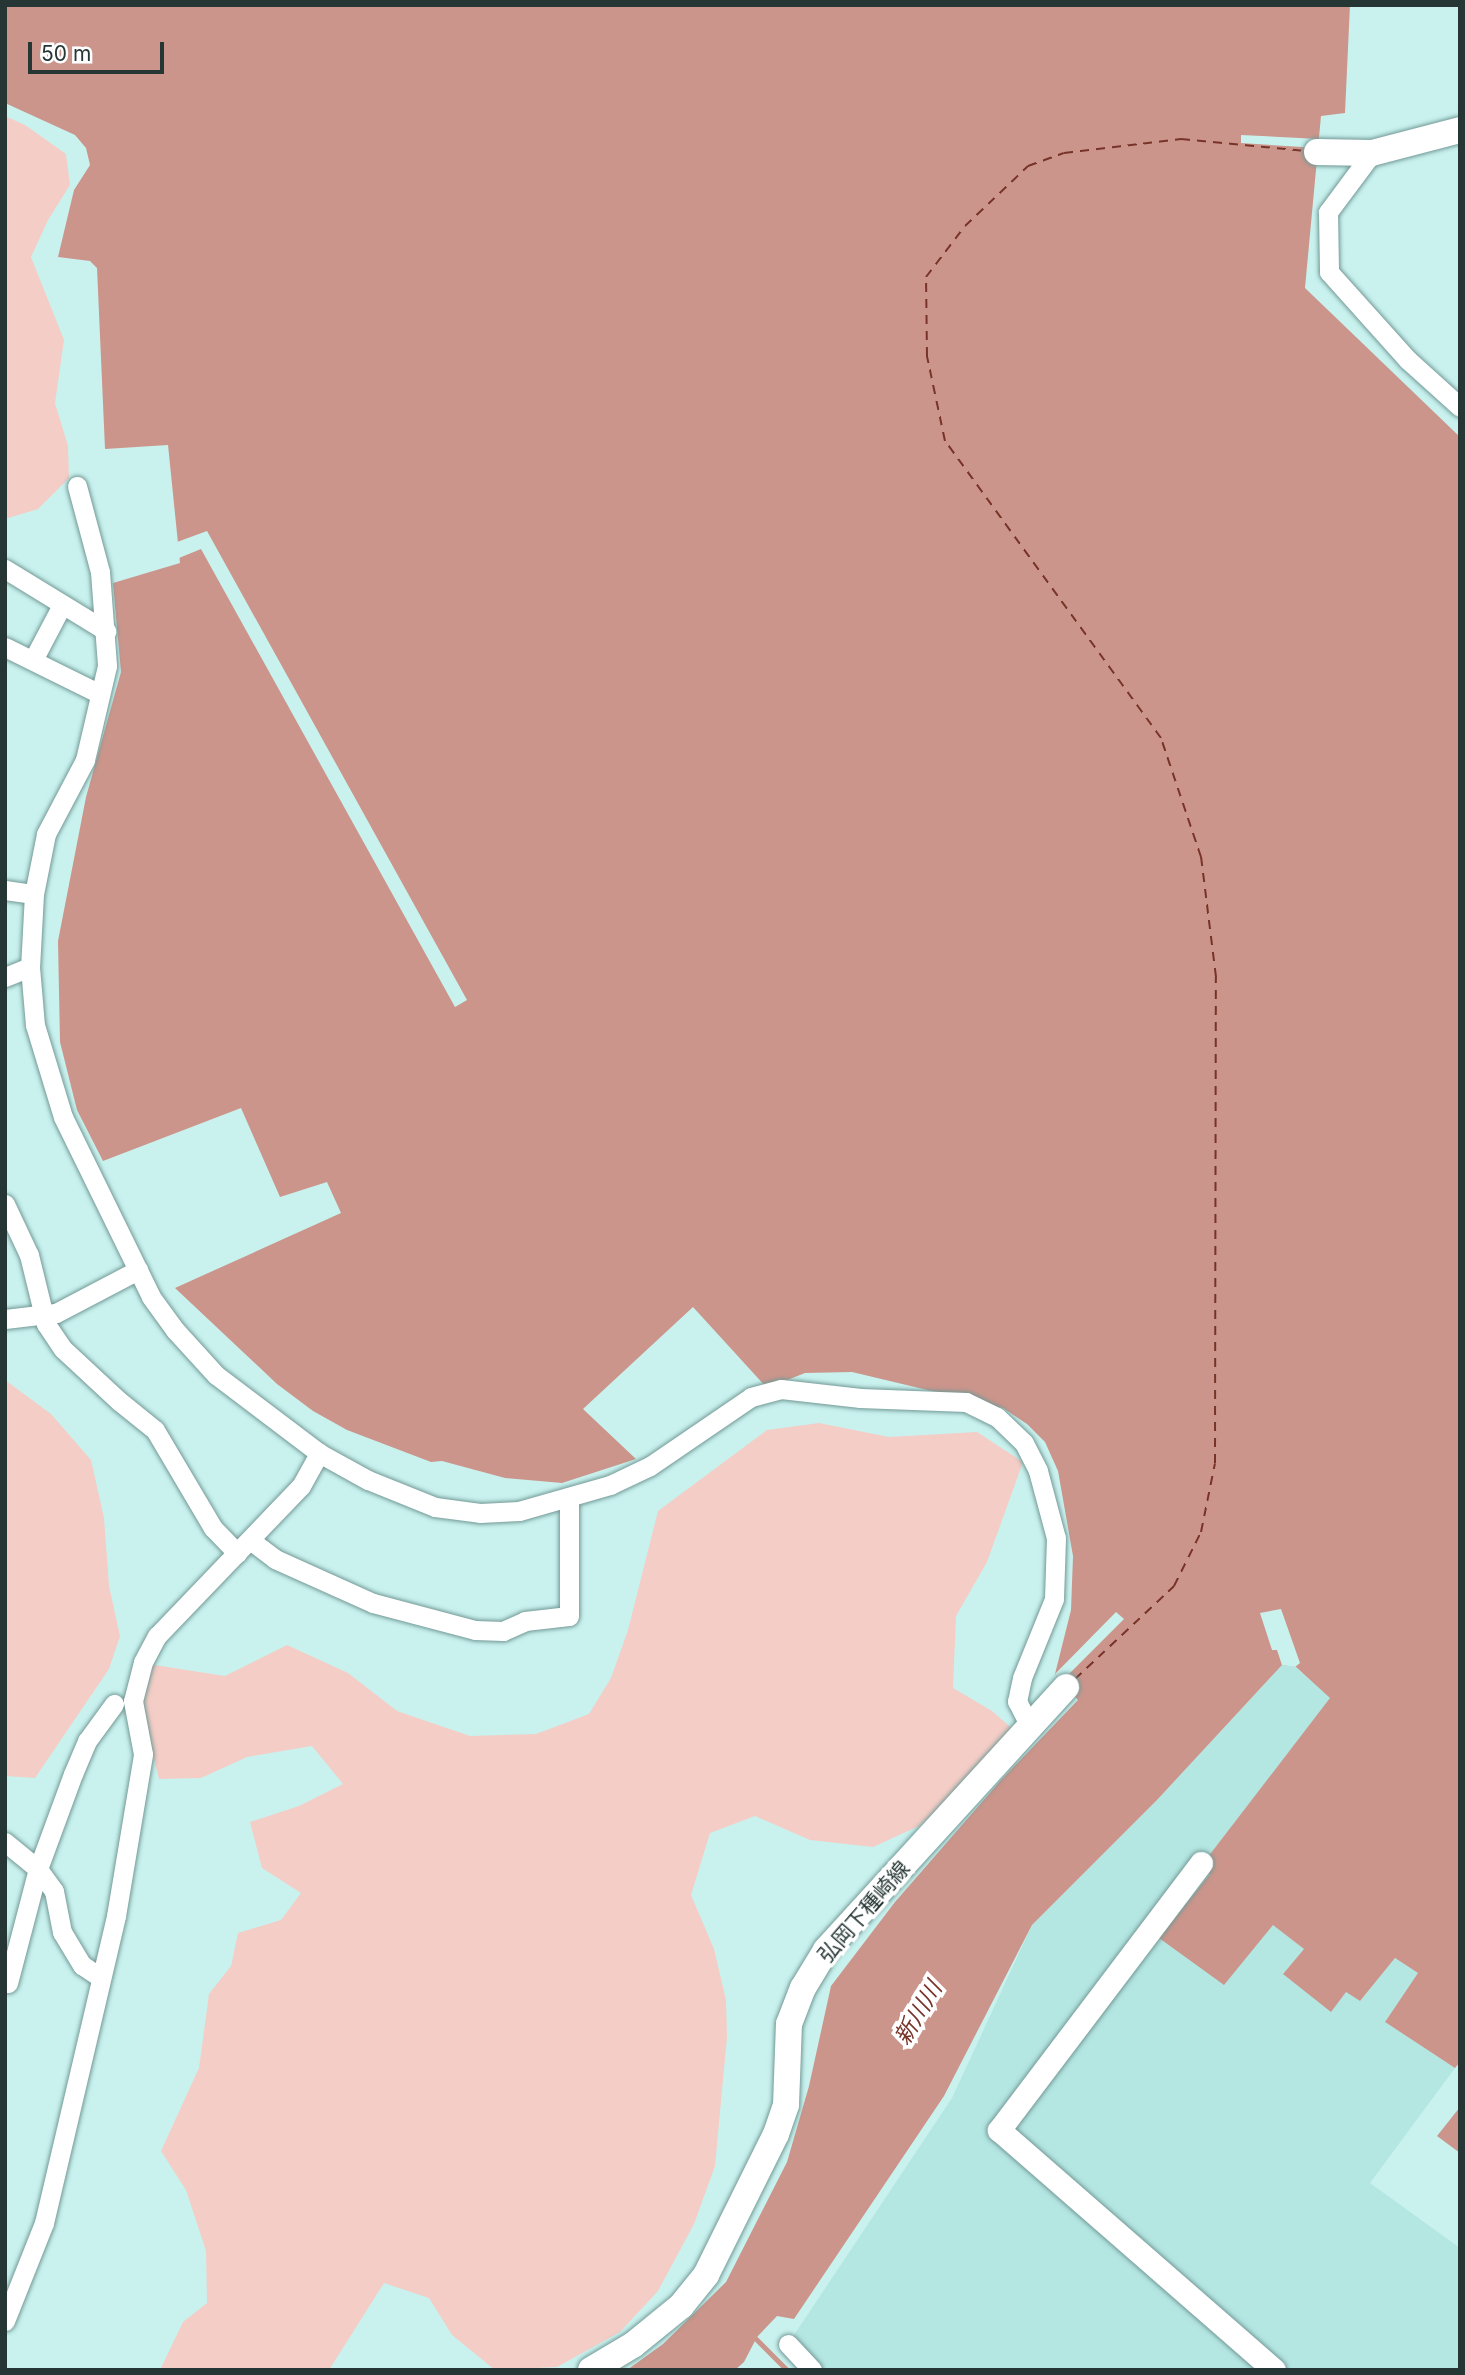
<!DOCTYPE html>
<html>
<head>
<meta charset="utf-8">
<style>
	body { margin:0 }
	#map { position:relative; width:1465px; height:2375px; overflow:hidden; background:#c9f2ef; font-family:Inter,"Noto Sans JP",sans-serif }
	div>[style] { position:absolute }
	.built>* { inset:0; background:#b4e6e2 }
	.green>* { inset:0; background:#f4cdc6 }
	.water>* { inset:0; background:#cc958b }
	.pier>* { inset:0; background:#c9f2ef }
	.stream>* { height:5px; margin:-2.5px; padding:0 2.5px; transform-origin:2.5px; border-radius:2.5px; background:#cc958b }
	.ferry>* { height:2px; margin-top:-1px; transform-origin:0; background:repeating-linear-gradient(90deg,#773328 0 9px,transparent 0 16px) }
	.roads { filter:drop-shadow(0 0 2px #739996) drop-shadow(0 0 2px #739996) }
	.minor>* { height:19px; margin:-9.5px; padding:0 9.5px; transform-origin:9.5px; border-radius:9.5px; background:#fff }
	.tertiary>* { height:23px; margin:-11.5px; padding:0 11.5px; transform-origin:11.5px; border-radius:11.5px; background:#fff }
	.secondary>* { height:26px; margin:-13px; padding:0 13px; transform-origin:13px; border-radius:13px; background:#fff }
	span { translate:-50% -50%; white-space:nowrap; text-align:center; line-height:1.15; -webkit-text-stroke:7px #fff; paint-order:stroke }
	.street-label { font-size:21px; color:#263635 }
	.water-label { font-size:23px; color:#773328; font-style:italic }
	.frame { position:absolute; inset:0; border:7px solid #263635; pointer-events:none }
	.scale { position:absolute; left:28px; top:42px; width:136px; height:32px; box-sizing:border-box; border:4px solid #263635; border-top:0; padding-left:9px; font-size:21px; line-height:24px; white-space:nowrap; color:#263635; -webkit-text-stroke:5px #fff; paint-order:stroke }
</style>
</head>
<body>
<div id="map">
	<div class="built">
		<div style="clip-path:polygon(1282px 1665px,1295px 1667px,1331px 1698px,1201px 1866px,1304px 1949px,1283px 1974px,1346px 1992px,1360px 2001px,1395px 1958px,1418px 1973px,1385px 2022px,1455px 2068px,1370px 2183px,1460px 2248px,1460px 2370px,819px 2370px,788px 2344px,952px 2098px,1032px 1925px,1157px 1800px)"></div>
	</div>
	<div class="green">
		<div style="clip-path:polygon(5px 116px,25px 125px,66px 154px,70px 185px,48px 220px,31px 257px,64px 340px,55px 403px,68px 446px,69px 478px,38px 509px,5px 519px)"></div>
		<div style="clip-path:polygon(5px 1380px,51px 1414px,91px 1460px,104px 1518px,109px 1586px,120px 1636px,109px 1669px,35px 1778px,5px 1776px)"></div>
		<div style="clip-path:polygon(819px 1423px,889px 1437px,977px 1432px,1023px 1462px,987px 1562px,956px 1616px,953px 1688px,992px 1711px,1016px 1732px,979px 1774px,919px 1826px,873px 1847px,810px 1840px,755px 1816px,710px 1833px,691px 1895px,714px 1949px,726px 2000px,727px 2037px,715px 2166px,694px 2224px,658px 2291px,620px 2332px,557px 2367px,495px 2370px,452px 2335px,429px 2298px,384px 2283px,329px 2370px,160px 2370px,183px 2322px,207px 2303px,206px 2251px,186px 2190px,161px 2151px,199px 2068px,209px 1994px,231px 1966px,238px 1933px,281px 1920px,301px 1893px,262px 1868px,250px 1822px,299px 1806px,343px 1784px,312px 1746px,247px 1757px,201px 1778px,159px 1779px,140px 1706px,148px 1664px,225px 1676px,287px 1645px,348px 1673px,397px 1711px,470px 1736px,536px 1734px,589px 1714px,611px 1678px,628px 1630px,658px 1511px,767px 1430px)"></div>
	</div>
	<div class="water">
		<div style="clip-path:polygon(5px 5px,1350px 5px,1345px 113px,1321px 116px,1305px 288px,1460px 437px,1460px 2062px,1455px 2068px,1385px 2022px,1418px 1973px,1395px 1958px,1360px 2001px,1346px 1992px,1331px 2012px,1283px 1974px,1304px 1949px,1273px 1925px,1224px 1985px,1159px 1938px,1210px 1874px,1201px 1866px,1330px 1698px,1296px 1667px,1282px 1665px,1157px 1800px,1032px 1925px,944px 2096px,794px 2319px,777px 2316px,757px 2337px,744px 2362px,735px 2370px,627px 2370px,663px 2344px,726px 2282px,787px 2162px,809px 2086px,831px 1986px,895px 1902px,1002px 1779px,1078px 1700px,1055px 1674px,1071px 1610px,1073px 1556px,1058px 1471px,1045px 1442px,1027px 1424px,1003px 1408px,852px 1372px,805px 1373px,767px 1388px,693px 1307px,583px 1409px,636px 1459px,562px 1483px,505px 1478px,442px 1461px,431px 1462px,347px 1430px,313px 1411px,277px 1384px,175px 1288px,341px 1213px,327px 1182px,280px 1197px,241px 1108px,103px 1161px,77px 1110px,60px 1042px,58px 941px,86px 797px,121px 672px,113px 583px,180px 563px,168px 445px,105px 449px,97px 268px,90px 261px,58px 257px,74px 190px,90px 165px,86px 148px,75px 135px,5px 103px)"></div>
		<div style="clip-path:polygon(1460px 2107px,1460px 2153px,1437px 2136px)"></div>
	</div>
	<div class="pier">
		<div style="clip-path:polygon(1241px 135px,1319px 139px,1318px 148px,1241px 143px)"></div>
		<div style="clip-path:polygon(207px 531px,467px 1000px,455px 1007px,201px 549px,179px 558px,177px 542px)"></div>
		<div style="clip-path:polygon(1281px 1609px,1300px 1663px,1295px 1667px,1282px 1665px,1277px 1650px,1272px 1650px,1260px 1613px)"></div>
		<div style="clip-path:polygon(1116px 1612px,1124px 1619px,1062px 1681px,1055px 1674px)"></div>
	</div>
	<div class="stream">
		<div style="left:752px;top:2335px;width:49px;rotate:45deg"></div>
	</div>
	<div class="ferry">
		<div style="left:1075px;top:1679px;width:136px;rotate:-43.2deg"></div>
		<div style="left:1174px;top:1586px;width:60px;rotate:-63.4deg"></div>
		<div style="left:1201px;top:1532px;width:70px;rotate:-78.5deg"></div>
		<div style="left:1215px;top:1463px;width:486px;rotate:-89.9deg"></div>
		<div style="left:1216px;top:977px;width:121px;rotate:-97.1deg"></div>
		<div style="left:1201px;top:857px;width:126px;rotate:-108.6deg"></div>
		<div style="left:1161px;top:738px;width:367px;rotate:-126deg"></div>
		<div style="left:945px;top:441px;width:87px;rotate:-102deg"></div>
		<div style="left:927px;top:356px;width:79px;rotate:-90.7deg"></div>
		<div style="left:926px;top:277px;width:64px;rotate:-52.6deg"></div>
		<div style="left:965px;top:226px;width:87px;rotate:-43.6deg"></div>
		<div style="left:1028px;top:166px;width:38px;rotate:-20deg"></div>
		<div style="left:1064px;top:153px;width:118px;rotate:-6.8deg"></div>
		<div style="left:1181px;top:139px;width:125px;rotate:5.5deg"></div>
	</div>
	<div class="roads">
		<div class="minor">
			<div style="left:1372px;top:153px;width:74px;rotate:126.7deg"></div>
			<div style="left:1328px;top:212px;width:60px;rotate:89deg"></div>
			<div style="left:1329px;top:272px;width:118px;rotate:48.1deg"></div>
			<div style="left:1408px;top:360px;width:70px;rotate:42.1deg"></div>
			<div style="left:77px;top:486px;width:89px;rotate:75deg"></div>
			<div style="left:100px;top:572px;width:94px;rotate:85.7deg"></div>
			<div style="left:107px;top:666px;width:97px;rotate:103.2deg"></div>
			<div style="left:85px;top:760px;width:84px;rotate:117.8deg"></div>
			<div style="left:46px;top:834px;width:61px;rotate:101.3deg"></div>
			<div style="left:34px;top:894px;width:73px;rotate:93.1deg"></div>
			<div style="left:30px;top:967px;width:58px;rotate:85.1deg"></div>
			<div style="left:35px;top:1025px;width:96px;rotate:73.1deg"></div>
			<div style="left:63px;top:1117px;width:200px;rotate:63.9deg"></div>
			<div style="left:151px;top:1297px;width:41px;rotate:54deg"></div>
			<div style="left:175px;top:1330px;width:61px;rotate:47.7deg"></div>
			<div style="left:216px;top:1375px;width:129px;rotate:37.1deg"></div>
			<div style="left:319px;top:1453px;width:56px;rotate:28.9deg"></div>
			<div style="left:368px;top:1480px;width:72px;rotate:21.9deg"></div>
			<div style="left:435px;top:1507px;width:45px;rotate:7.6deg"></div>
			<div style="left:480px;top:1513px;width:39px;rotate:-3deg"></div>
			<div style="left:519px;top:1511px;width:95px;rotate:-15.9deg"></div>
			<div style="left:610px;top:1485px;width:44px;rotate:-25.4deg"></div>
			<div style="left:650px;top:1466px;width:122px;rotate:-34.3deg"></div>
			<div style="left:751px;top:1397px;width:31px;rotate:-15deg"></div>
			<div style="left:781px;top:1389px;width:80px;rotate:6.5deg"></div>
			<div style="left:860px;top:1398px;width:106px;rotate:2.2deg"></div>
			<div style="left:966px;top:1402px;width:34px;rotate:26deg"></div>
			<div style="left:997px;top:1417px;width:37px;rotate:44deg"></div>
			<div style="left:1024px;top:1443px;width:31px;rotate:63deg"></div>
			<div style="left:1038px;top:1471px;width:69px;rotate:75deg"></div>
			<div style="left:1056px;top:1538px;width:61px;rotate:91.9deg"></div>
			<div style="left:1054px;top:1599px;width:85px;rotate:112.1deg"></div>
			<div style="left:1022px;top:1678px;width:24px;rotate:102deg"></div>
			<div style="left:1017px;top:1701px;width:28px;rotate:63deg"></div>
			<div style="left:5px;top:569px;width:119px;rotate:31.5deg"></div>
			<div style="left:5px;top:647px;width:106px;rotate:26.3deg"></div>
			<div style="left:33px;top:660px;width:62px;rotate:-62.2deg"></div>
			<div style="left:5px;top:890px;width:29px;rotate:8deg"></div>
			<div style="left:5px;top:977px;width:27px;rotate:-22deg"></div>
			<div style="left:5px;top:1204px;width:56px;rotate:64.8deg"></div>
			<div style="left:29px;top:1255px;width:71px;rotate:76.2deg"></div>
			<div style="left:46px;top:1324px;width:30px;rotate:56deg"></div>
			<div style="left:63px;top:1349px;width:76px;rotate:42.9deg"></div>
			<div style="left:119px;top:1401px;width:46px;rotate:38.9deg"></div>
			<div style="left:155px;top:1430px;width:114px;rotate:59.4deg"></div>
			<div style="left:213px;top:1528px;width:35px;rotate:46deg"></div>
			<div style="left:5px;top:1319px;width:51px;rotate:-6.7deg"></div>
			<div style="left:56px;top:1313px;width:93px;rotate:-27.7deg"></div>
			<div style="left:250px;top:1540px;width:31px;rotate:37deg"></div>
			<div style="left:275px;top:1559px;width:107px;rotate:24.2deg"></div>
			<div style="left:373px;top:1603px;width:106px;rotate:14.8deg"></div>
			<div style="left:475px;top:1630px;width:28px;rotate:2deg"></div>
			<div style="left:503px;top:1631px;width:24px;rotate:-24deg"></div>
			<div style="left:525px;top:1621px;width:44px;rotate:-6.5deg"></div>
			<div style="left:569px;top:1616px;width:119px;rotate:-90deg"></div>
			<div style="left:5px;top:1842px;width:43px;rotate:39.3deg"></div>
			<div style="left:38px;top:1869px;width:27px;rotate:54deg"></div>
			<div style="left:54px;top:1891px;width:42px;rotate:79deg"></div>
			<div style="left:62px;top:1932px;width:39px;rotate:59deg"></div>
			<div style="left:82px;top:1965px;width:22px;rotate:34deg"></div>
			<div style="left:8px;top:1983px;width:118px;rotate:-75.3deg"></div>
			<div style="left:38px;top:1869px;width:101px;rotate:-69.8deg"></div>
			<div style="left:73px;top:1774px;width:36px;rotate:-67deg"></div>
			<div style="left:87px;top:1741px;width:46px;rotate:-53.9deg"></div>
			<div style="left:5px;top:2321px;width:105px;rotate:-68.3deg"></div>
			<div style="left:44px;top:2223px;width:315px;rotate:-76.8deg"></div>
			<div style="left:116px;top:1916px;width:164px;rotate:-80.5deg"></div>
			<div style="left:143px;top:1754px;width:54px;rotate:-100.7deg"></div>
			<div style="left:133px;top:1701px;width:40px;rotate:-75.6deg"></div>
			<div style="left:143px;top:1662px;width:30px;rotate:-62deg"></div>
			<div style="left:157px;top:1636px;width:208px;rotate:-46.2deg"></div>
			<div style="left:301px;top:1486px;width:38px;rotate:-61deg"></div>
			<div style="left:788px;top:2344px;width:35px;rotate:47deg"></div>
		</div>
		<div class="tertiary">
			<div style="left:1201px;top:1863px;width:335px;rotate:127.1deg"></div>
			<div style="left:999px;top:2130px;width:365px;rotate:41.1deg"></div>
		</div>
		<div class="secondary">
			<div style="left:1317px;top:152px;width:55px;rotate:1deg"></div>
			<div style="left:1372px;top:153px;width:91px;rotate:-14.6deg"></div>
			<div style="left:591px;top:2370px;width:49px;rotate:-30.8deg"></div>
			<div style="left:633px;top:2345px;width:62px;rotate:-39.1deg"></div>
			<div style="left:681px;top:2306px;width:40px;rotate:-51deg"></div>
			<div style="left:706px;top:2275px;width:157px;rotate:-63.6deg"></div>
			<div style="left:776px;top:2134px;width:31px;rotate:-71deg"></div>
			<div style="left:786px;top:2105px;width:81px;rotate:-87.9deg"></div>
			<div style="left:789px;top:2024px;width:39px;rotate:-69deg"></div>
			<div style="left:803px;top:1988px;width:44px;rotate:-58.8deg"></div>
			<div style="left:826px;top:1950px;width:356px;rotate:-47.6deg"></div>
		</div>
	</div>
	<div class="street-label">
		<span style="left:864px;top:1912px;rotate:-49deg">弘岡下種崎線</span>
	</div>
	<div class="water-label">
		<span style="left:918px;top:2013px;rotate:-59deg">新川川</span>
	</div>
	<div class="frame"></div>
	<div class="scale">50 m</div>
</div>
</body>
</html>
